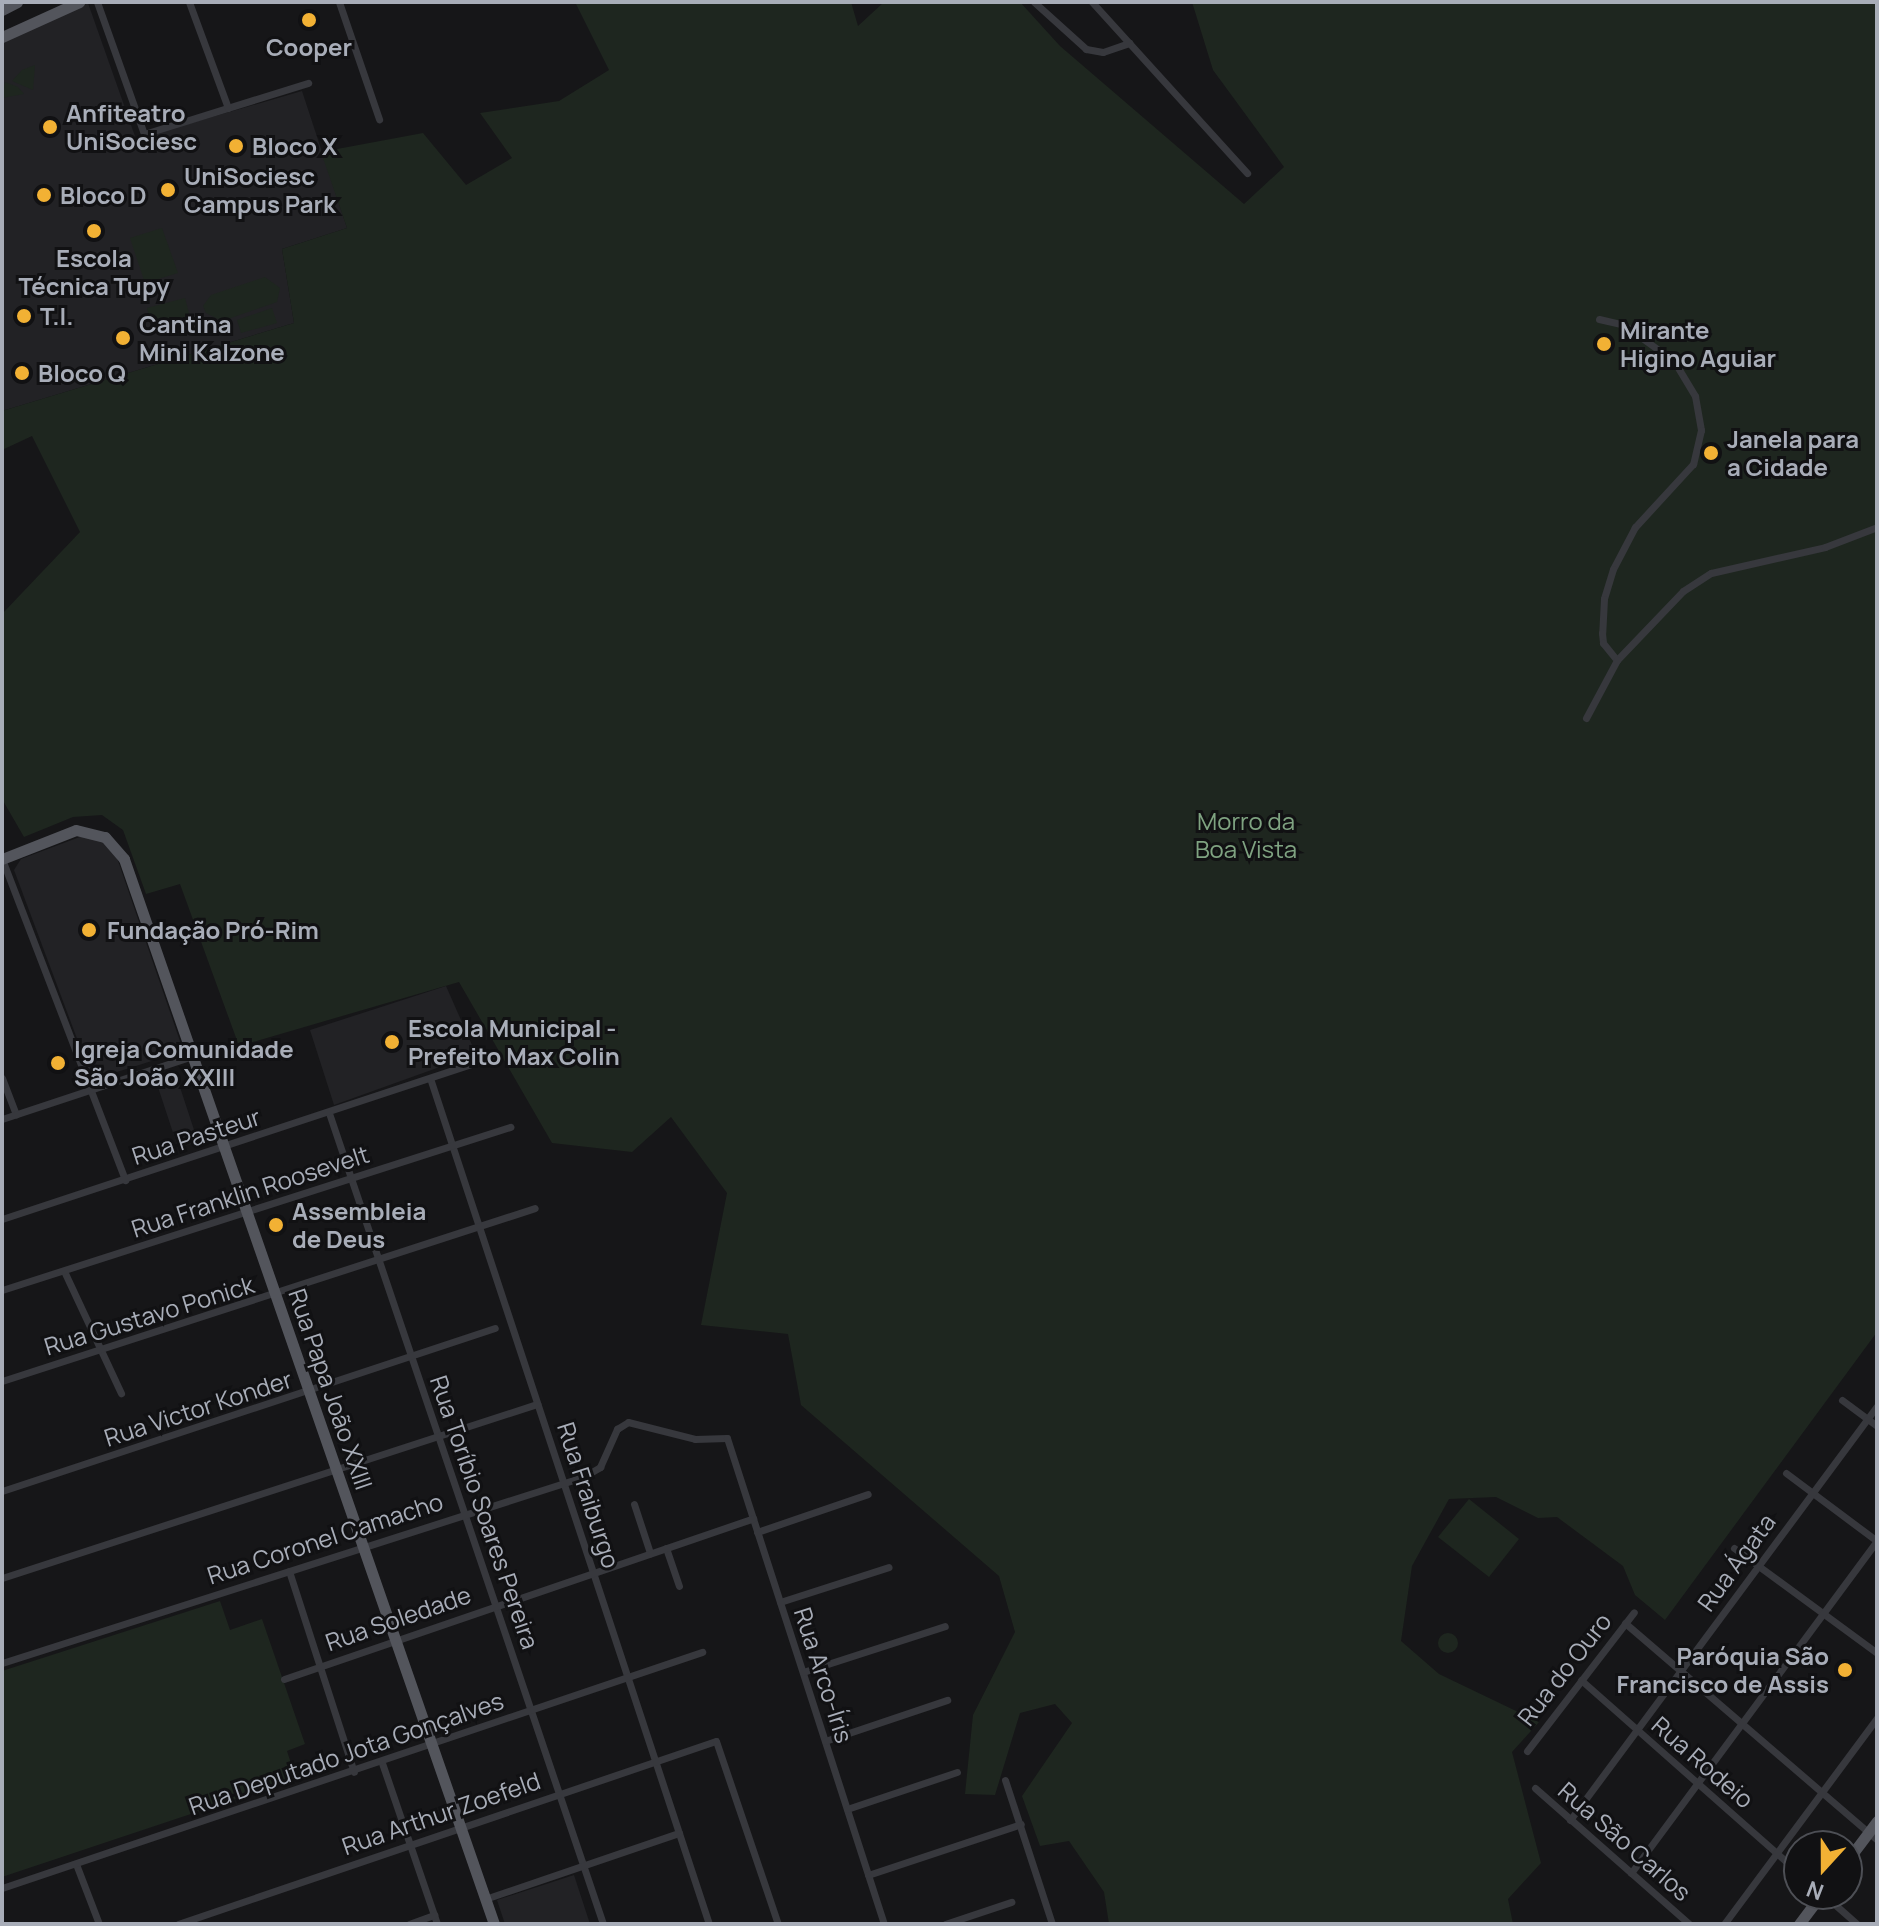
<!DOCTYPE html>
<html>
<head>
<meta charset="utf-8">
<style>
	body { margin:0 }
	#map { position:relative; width:1879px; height:1926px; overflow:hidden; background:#161618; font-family:Manrope,sans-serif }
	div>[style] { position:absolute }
	.built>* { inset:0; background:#222225 }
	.green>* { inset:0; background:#1e261f }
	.round { border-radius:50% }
	.minor>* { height:7px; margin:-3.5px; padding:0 3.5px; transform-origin:3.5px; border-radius:3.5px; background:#37383d }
	.primary>* { height:11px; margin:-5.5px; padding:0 5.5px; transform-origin:5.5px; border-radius:5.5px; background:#53555c }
	.dots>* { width:22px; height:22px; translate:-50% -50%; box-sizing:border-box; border:4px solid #111113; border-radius:50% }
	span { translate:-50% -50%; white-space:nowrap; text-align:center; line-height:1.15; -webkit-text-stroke:6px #111113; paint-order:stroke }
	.poi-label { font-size:24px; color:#a8adb8; font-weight:700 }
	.left { translate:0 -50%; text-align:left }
	.right { translate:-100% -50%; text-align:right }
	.park-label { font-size:24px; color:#7fa381 }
	.street-label { font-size:24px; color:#a8adb8 }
	.frame { position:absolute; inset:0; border:4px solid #a8adb8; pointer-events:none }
	.north { position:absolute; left:1783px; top:1830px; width:80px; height:80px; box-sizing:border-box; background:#111113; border:2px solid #4d4f55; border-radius:50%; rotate:201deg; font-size:22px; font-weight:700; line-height:32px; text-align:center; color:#a8adb8 }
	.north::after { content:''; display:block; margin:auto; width:28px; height:36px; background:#f2b134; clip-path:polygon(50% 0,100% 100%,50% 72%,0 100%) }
</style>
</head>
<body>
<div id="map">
	<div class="built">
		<div style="clip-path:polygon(88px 3px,136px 139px,302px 91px,347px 228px,282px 249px,294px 323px,2px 411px,2px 43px)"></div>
		<div style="clip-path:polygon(85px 835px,106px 843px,116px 855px,182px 1047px,177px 1053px,98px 1078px,91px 1076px,14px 870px,21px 859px)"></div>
		<div style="clip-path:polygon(446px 986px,476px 1054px,334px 1105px,310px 1030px)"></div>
		<div style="clip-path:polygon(176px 1075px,198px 1142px,178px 1148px,156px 1081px)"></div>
		<div style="clip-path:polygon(574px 1875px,590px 1924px,505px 1924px,497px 1900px)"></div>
	</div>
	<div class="green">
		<div style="clip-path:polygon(575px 2px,851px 2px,858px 26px,884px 2px,1020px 2px,1060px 46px,1244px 204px,1284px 167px,1213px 70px,1192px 2px,1877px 2px,1877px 1332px,1665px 1620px,1635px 1595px,1623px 1566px,1557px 1517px,1538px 1518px,1496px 1497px,1449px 1499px,1412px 1566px,1401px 1641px,1439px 1674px,1539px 1722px,1512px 1752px,1541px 1863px,1508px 1899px,1513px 1924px,1109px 1924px,1104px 1892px,1069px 1841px,1040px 1846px,1022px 1796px,1072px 1723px,1055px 1704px,1020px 1713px,995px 1795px,965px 1794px,973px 1715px,1015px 1632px,999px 1576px,801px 1405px,788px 1334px,701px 1325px,727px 1193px,671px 1117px,632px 1152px,552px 1143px,459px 982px,239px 1046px,180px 884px,146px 894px,123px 830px,102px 815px,73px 817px,24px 837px,2px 799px,2px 614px,80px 532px,32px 436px,2px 450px,2px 411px,294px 323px,282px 249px,347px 228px,321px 152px,423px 133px,466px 185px,512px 158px,480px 113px,559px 101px,609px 70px)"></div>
		<div style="clip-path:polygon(35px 65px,33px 90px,12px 81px,22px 70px)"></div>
		<div style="clip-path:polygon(5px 82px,18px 87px,24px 94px,2px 98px)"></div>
		<div style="clip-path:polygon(162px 228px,178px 273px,145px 283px,130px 238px)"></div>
		<div style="clip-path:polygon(265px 277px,280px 288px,277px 302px,222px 321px,206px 313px,203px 306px,211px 295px)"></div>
		<div style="clip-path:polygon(185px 298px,191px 321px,153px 331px,147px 308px)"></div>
		<div style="clip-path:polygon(272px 308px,277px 323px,241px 333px,237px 320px)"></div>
		<div style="clip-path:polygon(1469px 1499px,1519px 1539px,1489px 1577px,1438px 1537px)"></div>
		<div style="clip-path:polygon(220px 1601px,230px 1630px,262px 1619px,305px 1744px,287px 1751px,296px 1779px,2px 1877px,2px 1671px)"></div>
		<div class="round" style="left:1438px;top:1633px;width:20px;height:20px"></div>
	</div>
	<div class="minor">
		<div style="left:97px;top:2px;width:140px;rotate:70.4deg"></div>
		<div style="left:144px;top:134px;width:172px;rotate:-17.3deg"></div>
		<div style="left:189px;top:2px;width:113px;rotate:69.8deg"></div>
		<div style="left:339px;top:2px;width:124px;rotate:71.1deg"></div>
		<div style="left:1034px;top:2px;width:70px;rotate:42.1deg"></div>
		<div style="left:1086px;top:49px;width:17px;rotate:10deg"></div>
		<div style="left:1103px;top:52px;width:28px;rotate:-19deg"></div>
		<div style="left:1092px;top:2px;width:231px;rotate:47.8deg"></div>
		<div style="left:1599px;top:319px;width:26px;rotate:13deg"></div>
		<div style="left:1624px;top:325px;width:62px;rotate:35.8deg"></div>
		<div style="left:1674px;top:361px;width:41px;rotate:59deg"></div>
		<div style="left:1695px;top:396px;width:35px;rotate:80deg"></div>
		<div style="left:1701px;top:430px;width:35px;rotate:103deg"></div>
		<div style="left:1693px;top:464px;width:86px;rotate:132.6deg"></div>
		<div style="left:1635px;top:527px;width:47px;rotate:117.6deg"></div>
		<div style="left:1613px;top:569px;width:31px;rotate:107deg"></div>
		<div style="left:1604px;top:599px;width:34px;rotate:93deg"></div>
		<div style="left:1602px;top:633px;width:10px;rotate:84deg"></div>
		<div style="left:1603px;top:643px;width:22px;rotate:51deg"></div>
		<div style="left:1617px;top:660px;width:95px;rotate:-46.3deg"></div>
		<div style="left:1683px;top:591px;width:33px;rotate:-33deg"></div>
		<div style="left:1711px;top:573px;width:117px;rotate:-12.8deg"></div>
		<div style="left:1825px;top:547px;width:56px;rotate:-21deg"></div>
		<div style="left:1586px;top:718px;width:66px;rotate:-61.9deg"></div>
		<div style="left:2px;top:859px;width:344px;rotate:69deg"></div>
		<div style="left:2px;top:1078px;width:39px;rotate:69deg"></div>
		<div style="left:430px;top:1078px;width:891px;rotate:71.75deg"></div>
		<div style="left:329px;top:1113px;width:856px;rotate:71.33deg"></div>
		<div style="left:2px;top:1119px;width:201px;rotate:-18.3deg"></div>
		<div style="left:2px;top:1219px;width:516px;rotate:-18.29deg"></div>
		<div style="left:64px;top:1271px;width:135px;rotate:65deg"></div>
		<div style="left:2px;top:1290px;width:534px;rotate:-17.79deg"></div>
		<div style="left:2px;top:1381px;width:560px;rotate:-17.98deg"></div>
		<div style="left:1842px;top:1400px;width:44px;rotate:36.6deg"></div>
		<div style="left:1786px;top:1473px;width:114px;rotate:36.8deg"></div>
		<div style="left:2px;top:1491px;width:519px;rotate:-18.3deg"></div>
		<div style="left:634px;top:1504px;width:52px;rotate:71.9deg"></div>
		<div style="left:757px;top:1532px;width:117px;rotate:-18.9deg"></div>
		<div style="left:666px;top:1548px;width:40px;rotate:71.1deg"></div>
		<div style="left:1734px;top:1548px;width:177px;rotate:36.3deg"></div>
		<div style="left:289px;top:1571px;width:211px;rotate:72.1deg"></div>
		<div style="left:2px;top:1578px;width:563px;rotate:-18.02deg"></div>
		<div style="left:780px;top:1602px;width:114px;rotate:-17.8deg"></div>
		<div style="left:1625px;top:1623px;width:333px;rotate:40.7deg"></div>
		<div style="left:2px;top:1663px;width:610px;rotate:-17.75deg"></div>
		<div style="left:583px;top:1477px;width:20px;rotate:-30deg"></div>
		<div style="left:600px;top:1467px;width:42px;rotate:-65.9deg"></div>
		<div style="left:617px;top:1429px;width:13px;rotate:-32deg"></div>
		<div style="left:628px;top:1422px;width:69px;rotate:14.2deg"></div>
		<div style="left:695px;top:1439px;width:32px;rotate:-2deg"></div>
		<div style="left:727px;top:1438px;width:511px;rotate:72.1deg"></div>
		<div style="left:803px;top:1672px;width:149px;rotate:-17.9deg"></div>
		<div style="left:284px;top:1679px;width:496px;rotate:-18.9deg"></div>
		<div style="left:1581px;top:1680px;width:291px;rotate:41.5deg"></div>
		<div style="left:825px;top:1741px;width:129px;rotate:-18.6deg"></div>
		<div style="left:1527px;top:1751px;width:175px;rotate:-52.4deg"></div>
		<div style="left:382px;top:1763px;width:170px;rotate:71.1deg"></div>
		<div style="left:1005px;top:1780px;width:151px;rotate:71.9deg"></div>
		<div style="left:1535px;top:1788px;width:205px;rotate:41.4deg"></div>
		<div style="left:847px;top:1809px;width:116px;rotate:-18.6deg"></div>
		<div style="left:1570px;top:1820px;width:515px;rotate:-53.44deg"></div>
		<div style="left:76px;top:1864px;width:64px;rotate:69deg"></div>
		<div style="left:1631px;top:1873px;width:413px;rotate:-53.5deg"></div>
		<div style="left:868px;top:1875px;width:161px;rotate:-18.4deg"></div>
		<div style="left:2px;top:1888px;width:739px;rotate:-18.63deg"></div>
		<div style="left:1823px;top:1894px;width:45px;rotate:41.4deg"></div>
		<div style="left:485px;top:1899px;width:205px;rotate:-18.8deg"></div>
		<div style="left:178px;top:1924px;width:568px;rotate:-18.79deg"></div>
		<div style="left:716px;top:1741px;width:193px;rotate:71.3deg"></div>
		<div style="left:409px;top:1924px;width:27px;rotate:-20deg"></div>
		<div style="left:945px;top:1924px;width:70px;rotate:-18.4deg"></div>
		<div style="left:1724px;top:1924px;width:257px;rotate:-53.4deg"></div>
	</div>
	<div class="primary">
		<div style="left:2px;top:10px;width:17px;rotate:-28deg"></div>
		<div style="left:2px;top:37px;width:85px;rotate:-24.4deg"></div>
		<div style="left:2px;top:859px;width:79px;rotate:-21.4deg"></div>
		<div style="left:76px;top:830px;width:30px;rotate:14deg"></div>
		<div style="left:105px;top:837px;width:29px;rotate:49deg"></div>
		<div style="left:124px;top:859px;width:1127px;rotate:70.84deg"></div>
		<div style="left:1847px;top:1861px;width:50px;rotate:-53.1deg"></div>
		<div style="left:1799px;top:1924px;width:38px;rotate:-53deg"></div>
	</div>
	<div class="dots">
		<div style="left:309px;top:20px;background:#f2b134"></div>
		<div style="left:50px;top:127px;background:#f2b134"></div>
		<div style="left:236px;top:146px;background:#f2b134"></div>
		<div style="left:168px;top:190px;background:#f2b134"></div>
		<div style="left:44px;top:195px;background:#f2b134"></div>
		<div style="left:94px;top:231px;background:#f2b134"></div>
		<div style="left:24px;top:316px;background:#f2b134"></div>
		<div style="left:123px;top:338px;background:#f2b134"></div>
		<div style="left:1604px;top:344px;background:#f2b134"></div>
		<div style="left:22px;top:373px;background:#f2b134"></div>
		<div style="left:1711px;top:453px;background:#f2b134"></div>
		<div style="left:89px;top:930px;background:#f2b134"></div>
		<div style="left:392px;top:1042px;background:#f2b134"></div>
		<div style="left:58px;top:1063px;background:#f2b134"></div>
		<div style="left:276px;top:1225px;background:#f2b134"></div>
		<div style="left:1845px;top:1670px;background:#f2b134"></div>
	</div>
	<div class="poi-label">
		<span style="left:309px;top:47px">Cooper</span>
		<span class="left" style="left:66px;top:127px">Anfiteatro<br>UniSociesc</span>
		<span class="left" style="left:252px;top:146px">Bloco X</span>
		<span class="left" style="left:184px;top:190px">UniSociesc<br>Campus Park</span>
		<span class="left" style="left:60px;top:195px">Bloco D</span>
		<span style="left:94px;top:272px">Escola<br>Técnica Tupy</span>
		<span class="left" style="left:40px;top:316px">T.I.</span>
		<span class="left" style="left:139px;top:338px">Cantina<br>Mini Kalzone</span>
		<span class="left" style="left:1620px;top:344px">Mirante<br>Higino Aguiar</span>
		<span class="left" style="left:38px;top:373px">Bloco Q</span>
		<span class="left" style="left:1727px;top:453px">Janela para<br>a Cidade</span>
		<span class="left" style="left:107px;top:930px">Fundação Pró-Rim</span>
		<span class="left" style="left:408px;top:1042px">Escola Municipal -<br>Prefeito Max Colin</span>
		<span class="left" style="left:74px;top:1063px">Igreja Comunidade<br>São João XXIII</span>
		<span class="left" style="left:292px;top:1225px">Assembleia<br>de Deus</span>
		<span class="right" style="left:1829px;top:1670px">Paróquia São<br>Francisco de Assis</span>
	</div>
	<div class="park-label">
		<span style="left:1246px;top:835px">Morro da<br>Boa Vista</span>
	</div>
	<div class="street-label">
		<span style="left:196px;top:1136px;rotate:-18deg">Rua Pasteur</span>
		<span style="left:250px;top:1191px;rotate:-18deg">Rua Franklin Roosevelt</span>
		<span style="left:149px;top:1315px;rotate:-17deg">Rua Gustavo Ponick</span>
		<span style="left:331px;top:1389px;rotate:71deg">Rua Papa João XXIII</span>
		<span style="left:198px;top:1408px;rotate:-18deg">Rua Victor Konder</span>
		<span style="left:589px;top:1495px;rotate:72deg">Rua Fraiburgo</span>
		<span style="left:485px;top:1512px;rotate:71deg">Rua Toríbio Soares Pereira</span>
		<span style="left:325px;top:1538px;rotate:-18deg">Rua Coronel Camacho</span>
		<span style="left:1736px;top:1562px;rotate:-54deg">Rua Ágata</span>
		<span style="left:398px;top:1618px;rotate:-19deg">Rua Soledade</span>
		<span style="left:1564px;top:1669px;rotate:-52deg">Rua do Ouro</span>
		<span style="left:824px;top:1675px;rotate:72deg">Rua Arco-Íris</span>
		<span style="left:346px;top:1753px;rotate:-19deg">Rua Deputado Jota Gonçalves</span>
		<span style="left:1703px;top:1762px;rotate:41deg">Rua Rodeio</span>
		<span style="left:441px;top:1813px;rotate:-19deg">Rua Arthur Zoefeld</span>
		<span style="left:1625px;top:1841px;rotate:41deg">Rua São Carlos</span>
	</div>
	<div class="frame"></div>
	<div class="north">N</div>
</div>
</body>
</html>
